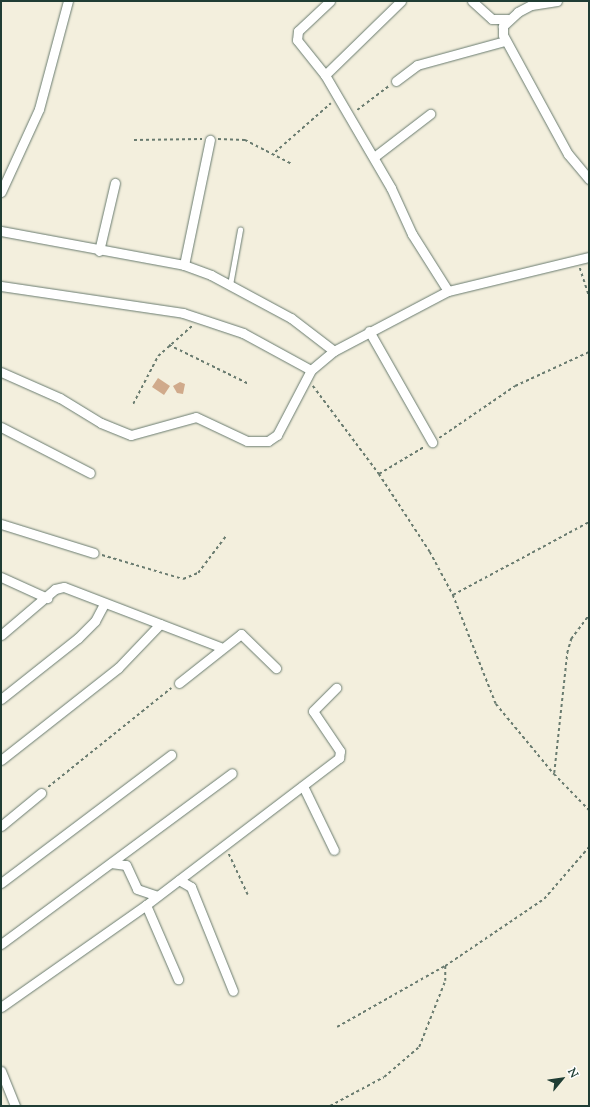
<!DOCTYPE html>
<html>
<head>
<meta charset="utf-8">
<style>
	body { margin:0 }
	#map { position:relative; width:590px; height:1107px; overflow:hidden; background:#f3efdd; font-family:"Sorts Mill Goudy",serif }
	div>[style] { position:absolute }
	.building>* { inset:0; background:#d0aa8b }
	.path>* { height:1.5px; margin-top:-0.75px; transform-origin:0; background:repeating-linear-gradient(90deg,#697b6f 0 3px,transparent 0 6px) }
	.roads { filter:drop-shadow(0 0 1px #697b6f) drop-shadow(0 0 1px #697b6f) }
	.service>* { height:4.5px; margin:-2.25px; padding:0 2.25px; transform-origin:2.25px; border-radius:2.25px; background:#fff }
	.minor>* { height:9px; margin:-4.5px; padding:0 4.5px; transform-origin:4.5px; border-radius:4.5px; background:#fff }
	span { translate:-50% -50%; white-space:nowrap; text-align:center; line-height:1.15; -webkit-text-stroke:3.5px #fff; paint-order:stroke }
	.frame { position:absolute; inset:0; border:2px solid #1f3d34; pointer-events:none }
	.north { position:absolute; left:542px; top:1059px; width:40px; height:40px; -webkit-text-stroke:3px #fff; paint-order:stroke; rotate:61deg; font-size:11px; font-weight:700; line-height:16px; text-align:center; color:#1f3d34 }
	.north::after { content:''; display:block; margin:auto; width:14px; height:18px; background:#1f3d34; clip-path:polygon(50% 0,100% 100%,50% 72%,0 100%) }
</style>
</head>
<body>
<div id="map">
	<div class="building">
		<div style="clip-path:polygon(158px 378px,170px 386px,164px 395px,152px 387px)"></div>
		<div style="clip-path:polygon(180px 382px,185px 384px,183px 394px,177px 393px,173px 386px)"></div>
	</div>
	<div class="path">
		<div style="left:357px;top:110px;width:40px;rotate:-37deg"></div>
		<div style="left:218px;top:139px;width:27px;rotate:2deg"></div>
		<div style="left:245px;top:140px;width:53px;rotate:27.1deg"></div>
		<div style="left:134px;top:140px;width:68px;rotate:-0.8deg"></div>
		<div style="left:275px;top:152px;width:74px;rotate:-41.2deg"></div>
		<div style="left:580px;top:268px;width:28px;rotate:72deg"></div>
		<div style="left:169px;top:345px;width:89px;rotate:26deg"></div>
		<div style="left:313px;top:386px;width:110px;rotate:53.1deg"></div>
		<div style="left:379px;top:474px;width:93px;rotate:56.8deg"></div>
		<div style="left:430px;top:552px;width:49px;rotate:61.9deg"></div>
		<div style="left:453px;top:595px;width:117px;rotate:68.5deg"></div>
		<div style="left:496px;top:704px;width:91px;rotate:50.4deg"></div>
		<div style="left:554px;top:774px;width:50px;rotate:45.8deg"></div>
		<div style="left:133px;top:404px;width:54px;rotate:-62.5deg"></div>
		<div style="left:158px;top:356px;width:47px;rotate:-41.5deg"></div>
		<div style="left:439px;top:438px;width:92px;rotate:-34.4deg"></div>
		<div style="left:515px;top:386px;width:81px;rotate:-24.7deg"></div>
		<div style="left:379px;top:474px;width:52px;rotate:-31deg"></div>
		<div style="left:102px;top:555px;width:84px;rotate:16.5deg"></div>
		<div style="left:183px;top:579px;width:16px;rotate:-22deg"></div>
		<div style="left:198px;top:573px;width:46px;rotate:-52.9deg"></div>
		<div style="left:453px;top:595px;width:154px;rotate:-28.2deg"></div>
		<div style="left:554px;top:773px;width:121px;rotate:-83.8deg"></div>
		<div style="left:567px;top:653px;width:15px;rotate:-74deg"></div>
		<div style="left:571px;top:639px;width:30px;rotate:-53deg"></div>
		<div style="left:48px;top:787px;width:158px;rotate:-38.8deg"></div>
		<div style="left:229px;top:854px;width:45px;rotate:65.1deg"></div>
		<div style="left:337px;top:1027px;width:124px;rotate:-29.5deg"></div>
		<div style="left:445px;top:966px;width:120px;rotate:-34.1deg"></div>
		<div style="left:544px;top:899px;width:69px;rotate:-49.1deg"></div>
		<div style="left:330px;top:1106px;width:61px;rotate:-28.2deg"></div>
		<div style="left:384px;top:1077px;width:46px;rotate:-40.6deg"></div>
		<div style="left:419px;top:1047px;width:71px;rotate:-68.5deg"></div>
		<div style="left:445px;top:981px;width:15px;rotate:-90deg"></div>
	</div>
	<div class="roads">
		<div class="service">
			<div style="left:230px;top:285px;width:56px;rotate:-79.7deg"></div>
		</div>
		<div class="minor">
			<div style="left:330px;top:1px;width:44px;rotate:136.8deg"></div>
			<div style="left:298px;top:31px;width:9px;rotate:96deg"></div>
			<div style="left:297px;top:40px;width:45px;rotate:51.3deg"></div>
			<div style="left:325px;top:75px;width:131px;rotate:59.7deg"></div>
			<div style="left:391px;top:188px;width:51px;rotate:65.5deg"></div>
			<div style="left:412px;top:234px;width:67px;rotate:57.7deg"></div>
			<div style="left:472px;top:1px;width:27px;rotate:42deg"></div>
			<div style="left:492px;top:19px;width:16px"></div>
			<div style="left:557px;top:1px;width:26px;rotate:171deg"></div>
			<div style="left:531px;top:5px;width:15px;rotate:152deg"></div>
			<div style="left:518px;top:12px;width:21px;rotate:137deg"></div>
			<div style="left:503px;top:26px;width:9px;rotate:90deg"></div>
			<div style="left:503px;top:35px;width:136px;rotate:61.4deg"></div>
			<div style="left:568px;top:154px;width:33px;rotate:50deg"></div>
			<div style="left:325px;top:75px;width:106px;rotate:-44.2deg"></div>
			<div style="left:396px;top:81px;width:26px;rotate:-37deg"></div>
			<div style="left:417px;top:65px;width:91px;rotate:-15.3deg"></div>
			<div style="left:374px;top:157px;width:71px;rotate:-37.5deg"></div>
			<div style="left:1px;top:192px;width:91px;rotate:-65.4deg"></div>
			<div style="left:39px;top:109px;width:112px;rotate:-75deg"></div>
			<div style="left:1px;top:231px;width:186px;rotate:10.5deg"></div>
			<div style="left:184px;top:265px;width:29px;rotate:20deg"></div>
			<div style="left:211px;top:275px;width:91px;rotate:28.3deg"></div>
			<div style="left:291px;top:318px;width:54px;rotate:37.5deg"></div>
			<div style="left:99px;top:251px;width:70px;rotate:-76.8deg"></div>
			<div style="left:184px;top:265px;width:128px;rotate:-78.3deg"></div>
			<div style="left:1px;top:286px;width:184px;rotate:8.4deg"></div>
			<div style="left:183px;top:313px;width:63px;rotate:18.4deg"></div>
			<div style="left:243px;top:333px;width:77px;rotate:28.6deg"></div>
			<div style="left:369px;top:331px;width:128px;rotate:60.4deg"></div>
			<div style="left:1px;top:372px;width:64px;rotate:23.8deg"></div>
			<div style="left:60px;top:398px;width:48px;rotate:31.4deg"></div>
			<div style="left:101px;top:423px;width:32px;rotate:22deg"></div>
			<div style="left:131px;top:435px;width:67px;rotate:-15.5deg"></div>
			<div style="left:196px;top:417px;width:56px;rotate:25.2deg"></div>
			<div style="left:247px;top:441px;width:21px"></div>
			<div style="left:268px;top:441px;width:11px;rotate:-34deg"></div>
			<div style="left:277px;top:435px;width:73px;rotate:-62.4deg"></div>
			<div style="left:311px;top:370px;width:30px;rotate:-40deg"></div>
			<div style="left:334px;top:351px;width:129px;rotate:-27.8deg"></div>
			<div style="left:448px;top:291px;width:145px;rotate:-13.6deg"></div>
			<div style="left:1px;top:427px;width:100px;rotate:27.3deg"></div>
			<div style="left:1px;top:524px;width:97px;rotate:17.3deg"></div>
			<div style="left:1px;top:577px;width:51px;rotate:24.5deg"></div>
			<div style="left:1px;top:635px;width:71px;rotate:-40.4deg"></div>
			<div style="left:55px;top:589px;width:9px;rotate:-13deg"></div>
			<div style="left:64px;top:587px;width:167px;rotate:21deg"></div>
			<div style="left:179px;top:683px;width:79px;rotate:-38.3deg"></div>
			<div style="left:241px;top:634px;width:49px;rotate:44.2deg"></div>
			<div style="left:1px;top:699px;width:98px;rotate:-38.4deg"></div>
			<div style="left:78px;top:638px;width:24px;rotate:-45deg"></div>
			<div style="left:95px;top:621px;width:19px;rotate:-62deg"></div>
			<div style="left:1px;top:760px;width:149px;rotate:-38.2deg"></div>
			<div style="left:118px;top:668px;width:61px;rotate:-46.3deg"></div>
			<div style="left:303px;top:786px;width:71px;rotate:64.2deg"></div>
			<div style="left:1px;top:826px;width:52px;rotate:-39.5deg"></div>
			<div style="left:111px;top:863px;width:15px;rotate:8deg"></div>
			<div style="left:126px;top:865px;width:26px;rotate:65deg"></div>
			<div style="left:137px;top:889px;width:21px;rotate:19deg"></div>
			<div style="left:179px;top:880px;width:14px;rotate:30deg"></div>
			<div style="left:191px;top:887px;width:112px;rotate:68deg"></div>
			<div style="left:1px;top:883px;width:213px;rotate:-37deg"></div>
			<div style="left:146px;top:905px;width:81px;rotate:66.6deg"></div>
			<div style="left:1px;top:944px;width:287px;rotate:-36.5deg"></div>
			<div style="left:1px;top:1007px;width:177px;rotate:-35.1deg"></div>
			<div style="left:146px;top:905px;width:243px;rotate:-37.3deg"></div>
			<div style="left:339px;top:758px;width:7px;rotate:-82deg"></div>
			<div style="left:340px;top:751px;width:48px;rotate:-124deg"></div>
			<div style="left:313px;top:711px;width:33px;rotate:-45deg"></div>
			<div style="left:1px;top:1071px;width:38px;rotate:68deg"></div>
		</div>
	</div>
	<div class="frame"></div>
	<div class="north">N</div>
</div>
</body>
</html>
